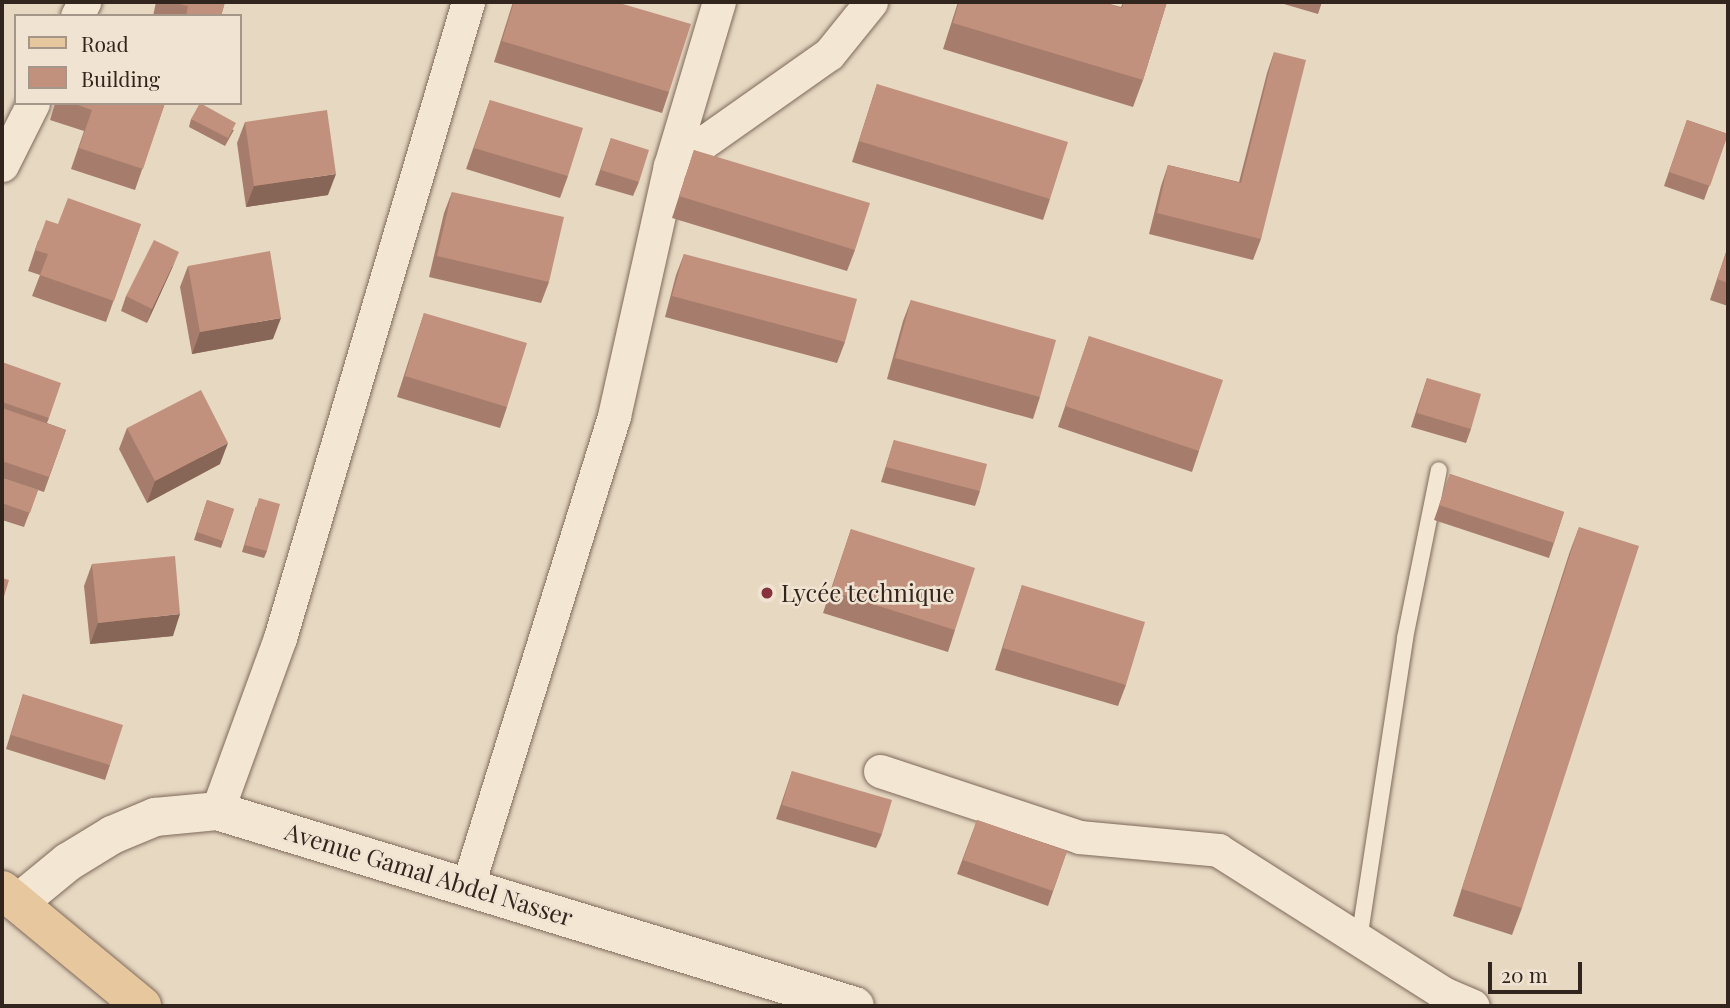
<!DOCTYPE html>
<html>
<head>
<meta charset="utf-8">
<style>
	body { margin:0 }
	#map { position:relative; width:1730px; height:1008px; overflow:hidden; background:#e7d8c2; font-family:"Playfair Display",serif }
	div>[style] { position:absolute }
	.roads { filter:drop-shadow(0 0 2px #7f6a5b) drop-shadow(0 0 2px #7f6a5b) }
	.service>* { height:16px; margin:-8px; padding:0 8px; transform-origin:8px; border-radius:8px; background:#f3e7d4 }
	.minor>* { height:33px; margin:-16.5px; padding:0 16.5px; transform-origin:16.5px; border-radius:16.5px; background:#f3e7d4 }
	.tertiary>* { height:38px; margin:-19px; padding:0 19px; transform-origin:19px; border-radius:19px; background:#f3e7d4 }
	.primary>* { height:38px; margin:-19px; padding:0 19px; transform-origin:19px; border-radius:19px; background:#e7c89e }
	.wall>* { inset:0; background:#a67d6c }
	.shaded-wall>* { inset:0; background:#876658 }
	.building>* { inset:0; background:#c1917d }
	.dots>* { width:19px; height:19px; translate:-50% -50%; box-sizing:border-box; border:4px solid #f0e3d1; border-radius:50% }
	span { translate:-50% -50%; white-space:nowrap; text-align:center; line-height:1.15; -webkit-text-stroke:5px #f0e3d1; paint-order:stroke }
	.poi-label { font-size:24px; color:#31251e }
	.left { translate:0 -50%; text-align:left }
	.street-label { font-size:24px; color:#31251e }
	.frame { position:absolute; inset:0; border:4px solid #31251e; pointer-events:none }
	.legend { position:absolute; left:14px; top:14px; width:228px; height:91px; box-sizing:border-box; background:#f0e3d1; border:2px solid #a49789; margin:0; padding:9px 12px; list-style:none; font-size:21px; color:#31251e }
	.legend li { display:flex; align-items:center; gap:14px; height:35px }
	.legend b { width:35px; border:2px solid #a49789 }
	.scale { position:absolute; left:1488px; top:962px; width:94px; height:32px; box-sizing:border-box; border:4px solid #31251e; border-top:0; padding-left:9px; font-size:21px; line-height:24px; white-space:nowrap; color:#31251e; -webkit-text-stroke:5px #f0e3d1; paint-order:stroke }
</style>
</head>
<body>
<div id="map">
	<div class="roads">
		<div class="service">
			<div style="left:1359px;top:940px;width:305px;rotate:-81.3deg"></div>
			<div style="left:1405px;top:638px;width:171px;rotate:-78.6deg"></div>
		</div>
		<div class="minor">
			<div style="left:77px;top:16px;width:16px;rotate:-63deg"></div>
			<div style="left:2px;top:165px;width:69px;rotate:-63.4deg"></div>
			<div style="left:670px;top:166px;width:194px;rotate:-35.2deg"></div>
			<div style="left:829px;top:54px;width:67px;rotate:-51.1deg"></div>
			<div style="left:880px;top:771px;width:210px;rotate:18.3deg"></div>
			<div style="left:1079px;top:837px;width:140px;rotate:5.3deg"></div>
			<div style="left:1218px;top:850px;width:269px;rotate:32.4deg"></div>
			<div style="left:1445px;top:994px;width:30px;rotate:23deg"></div>
			<div style="left:217px;top:811px;width:184px;rotate:-70deg"></div>
			<div style="left:280px;top:638px;width:663px;rotate:-73.53deg"></div>
			<div style="left:468px;top:885px;width:491px;rotate:-72.7deg"></div>
			<div style="left:614px;top:416px;width:256px;rotate:-77.4deg"></div>
			<div style="left:670px;top:166px;width:171px;rotate:-73.4deg"></div>
		</div>
		<div class="tertiary">
			<div style="left:18px;top:903px;width:65px;rotate:-39.4deg"></div>
			<div style="left:68px;top:862px;width:52px;rotate:-31.5deg"></div>
			<div style="left:112px;top:835px;width:47px;rotate:-22.7deg"></div>
			<div style="left:155px;top:817px;width:62px;rotate:-5.5deg"></div>
			<div style="left:217px;top:811px;width:667px;rotate:17deg"></div>
		</div>
		<div class="primary">
			<div style="left:2px;top:890px;width:182px;rotate:39.6deg"></div>
		</div>
	</div>
	<div class="wall">
		<div style="clip-path:polygon(156px 2px,225px 2px,221px 16px,153px 16px)"></div>
		<div style="clip-path:polygon(513px 2px,616px 2px,669px 92px,662px 113px,494px 62px)"></div>
		<div style="clip-path:polygon(958px 2px,1102px 2px,1121px 7px,1123px 2px,1167px 2px,1143px 80px,1133px 107px,943px 49px)"></div>
		<div style="clip-path:polygon(1277px 2px,1322px 2px,1318px 14px)"></div>
		<div style="clip-path:polygon(1274px 52px,1261px 239px,1253px 260px,1149px 234px,1161px 186px,1168px 165px,1239px 182px,1267px 73px)"></div>
		<div style="clip-path:polygon(877px 84px,1050px 199px,1043px 220px,852px 162px)"></div>
		<div style="clip-path:polygon(490px 100px,568px 176px,560px 198px,466px 169px)"></div>
		<div style="clip-path:polygon(55px 103px,165px 103px,135px 190px,71px 169px,84px 131px,50px 120px)"></div>
		<div style="clip-path:polygon(191px 119px,234px 130px,225px 146px,189px 127px)"></div>
		<div style="clip-path:polygon(1687px 120px,1728px 134px,1704px 200px,1664px 186px)"></div>
		<div style="clip-path:polygon(245px 122px,328px 195px,246px 207px,237px 143px)"></div>
		<div style="clip-path:polygon(611px 138px,639px 182px,633px 196px,595px 185px)"></div>
		<div style="clip-path:polygon(694px 150px,855px 250px,847px 271px,672px 218px)"></div>
		<div style="clip-path:polygon(452px 192px,549px 282px,541px 303px,429px 277px,444px 213px)"></div>
		<div style="clip-path:polygon(58px 224px,141px 224px,106px 322px,32px 296px,40px 275px,28px 271px,38px 241px)"></div>
		<div style="clip-path:polygon(1728px 246px,1728px 306px,1710px 300px)"></div>
		<div style="clip-path:polygon(684px 254px,845px 342px,837px 363px,665px 317px,676px 275px)"></div>
		<div style="clip-path:polygon(173px 266px,147px 323px,121px 311px,126px 296px)"></div>
		<div style="clip-path:polygon(188px 266px,273px 339px,192px 354px,180px 287px)"></div>
		<div style="clip-path:polygon(911px 300px,1040px 397px,1033px 419px,887px 379px,903px 321px)"></div>
		<div style="clip-path:polygon(424px 313px,507px 407px,500px 428px,397px 397px)"></div>
		<div style="clip-path:polygon(1089px 336px,1199px 451px,1192px 472px,1058px 427px)"></div>
		<div style="clip-path:polygon(2px 362px,49px 418px,47px 423px,66px 430px,44px 492px,2px 478px)"></div>
		<div style="clip-path:polygon(1427px 378px,1471px 429px,1466px 443px,1411px 427px)"></div>
		<div style="clip-path:polygon(127px 428px,220px 464px,147px 503px,119px 449px)"></div>
		<div style="clip-path:polygon(894px 440px,980px 491px,975px 506px,881px 482px)"></div>
		<div style="clip-path:polygon(1450px 474px,1564px 512px,1549px 558px,1434px 520px)"></div>
		<div style="clip-path:polygon(2px 478px,38px 490px,24px 527px,2px 520px)"></div>
		<div style="clip-path:polygon(207px 500px,234px 509px,221px 548px,194px 540px)"></div>
		<div style="clip-path:polygon(256px 506px,267px 551px,264px 558px,242px 552px)"></div>
		<div style="clip-path:polygon(1579px 527px,1522px 908px,1512px 935px,1453px 916px,1569px 554px)"></div>
		<div style="clip-path:polygon(851px 529px,955px 630px,948px 652px,823px 613px)"></div>
		<div style="clip-path:polygon(92px 564px,173px 636px,90px 644px,84px 586px)"></div>
		<div style="clip-path:polygon(1022px 585px,1126px 685px,1118px 706px,995px 670px)"></div>
		<div style="clip-path:polygon(23px 694px,110px 765px,105px 780px,6px 749px)"></div>
		<div style="clip-path:polygon(792px 771px,882px 834px,876px 848px,776px 819px)"></div>
		<div style="clip-path:polygon(977px 820px,1067px 851px,1048px 906px,957px 874px)"></div>
	</div>
	<div class="shaded-wall">
		<div style="clip-path:polygon(336px 174px,328px 195px,246px 207px,254px 186px)"></div>
		<div style="clip-path:polygon(179px 252px,173px 266px,147px 323px,152px 309px)"></div>
		<div style="clip-path:polygon(281px 318px,273px 339px,192px 354px,200px 332px)"></div>
		<div style="clip-path:polygon(228px 443px,220px 464px,147px 503px,155px 481px)"></div>
		<div style="clip-path:polygon(180px 614px,173px 636px,90px 644px,98px 623px)"></div>
	</div>
	<div class="building">
		<div style="clip-path:polygon(170px 2px,225px 2px,221px 16px,186px 16px,188px 6px)"></div>
		<div style="clip-path:polygon(514px 2px,616px 2px,691px 24px,669px 92px,502px 41px)"></div>
		<div style="clip-path:polygon(959px 2px,1102px 2px,1122px 8px,1124px 2px,1167px 2px,1143px 80px,953px 23px)"></div>
		<div style="clip-path:polygon(1274px 52px,1306px 60px,1261px 239px,1157px 213px,1168px 165px,1241px 183px)"></div>
		<div style="clip-path:polygon(877px 84px,1068px 142px,1050px 199px,859px 141px)"></div>
		<div style="clip-path:polygon(490px 100px,583px 128px,568px 176px,474px 148px)"></div>
		<div style="clip-path:polygon(72px 103px,165px 103px,143px 169px,79px 148px,92px 110px)"></div>
		<div style="clip-path:polygon(200px 103px,236px 123px,228px 138px,191px 119px)"></div>
		<div style="clip-path:polygon(327px 110px,336px 174px,254px 186px,245px 122px)"></div>
		<div style="clip-path:polygon(1687px 120px,1728px 134px,1710px 186px,1669px 172px)"></div>
		<div style="clip-path:polygon(611px 138px,649px 150px,639px 182px,601px 170px)"></div>
		<div style="clip-path:polygon(694px 150px,870px 203px,855px 250px,679px 196px)"></div>
		<div style="clip-path:polygon(452px 192px,564px 217px,549px 282px,437px 256px)"></div>
		<div style="clip-path:polygon(68px 198px,141px 224px,114px 301px,40px 275px,48px 254px,35px 250px,46px 220px,58px 224px)"></div>
		<div style="clip-path:polygon(154px 240px,179px 252px,152px 309px,126px 296px)"></div>
		<div style="clip-path:polygon(1728px 247px,1728px 283px,1717px 279px)"></div>
		<div style="clip-path:polygon(270px 251px,281px 318px,200px 332px,188px 266px)"></div>
		<div style="clip-path:polygon(684px 254px,857px 299px,845px 342px,672px 296px)"></div>
		<div style="clip-path:polygon(911px 300px,1056px 340px,1040px 397px,895px 358px)"></div>
		<div style="clip-path:polygon(424px 313px,527px 343px,507px 407px,405px 376px)"></div>
		<div style="clip-path:polygon(1089px 336px,1223px 380px,1199px 451px,1065px 406px)"></div>
		<div style="clip-path:polygon(2px 362px,61px 383px,49px 418px,2px 402px)"></div>
		<div style="clip-path:polygon(1427px 378px,1481px 394px,1471px 429px,1417px 413px)"></div>
		<div style="clip-path:polygon(201px 390px,228px 443px,155px 481px,127px 428px)"></div>
		<div style="clip-path:polygon(2px 408px,66px 430px,49px 477px,2px 461px)"></div>
		<div style="clip-path:polygon(894px 440px,987px 464px,980px 491px,886px 467px)"></div>
		<div style="clip-path:polygon(1450px 474px,1564px 512px,1554px 543px,1439px 505px)"></div>
		<div style="clip-path:polygon(2px 478px,38px 490px,30px 513px,2px 503px,2px 504px)"></div>
		<div style="clip-path:polygon(259px 498px,280px 504px,267px 551px,245px 545px)"></div>
		<div style="clip-path:polygon(207px 500px,234px 509px,223px 541px,197px 532px)"></div>
		<div style="clip-path:polygon(1579px 527px,1639px 546px,1522px 908px,1462px 889px)"></div>
		<div style="clip-path:polygon(851px 529px,975px 568px,955px 630px,831px 591px)"></div>
		<div style="clip-path:polygon(175px 556px,180px 614px,98px 623px,92px 564px)"></div>
		<div style="clip-path:polygon(2px 578px,9px 580px,2px 603px)"></div>
		<div style="clip-path:polygon(1022px 585px,1145px 622px,1126px 685px,1003px 648px)"></div>
		<div style="clip-path:polygon(23px 694px,123px 725px,110px 765px,11px 735px)"></div>
		<div style="clip-path:polygon(792px 771px,892px 800px,882px 834px,782px 805px)"></div>
		<div style="clip-path:polygon(977px 820px,1067px 851px,1053px 891px,963px 860px)"></div>
	</div>
	<div class="dots">
		<div style="left:767px;top:593px;background:#86333d"></div>
	</div>
	<div class="poi-label">
		<span class="left" style="left:781px;top:593px">Lycée technique</span>
	</div>
	<div class="street-label">
		<span style="left:429px;top:874px;rotate:17deg">Avenue Gamal Abdel Nasser</span>
	</div>
	<div class="frame"></div>
	<ul class="legend">
	<li><b style="height:9px;background:#e7c89e"></b>Road</li>
	<li><b style="height:19px;background:#c1917d"></b>Building</li>
	</ul>
	<div class="scale">20 m</div>
</div>
</body>
</html>
